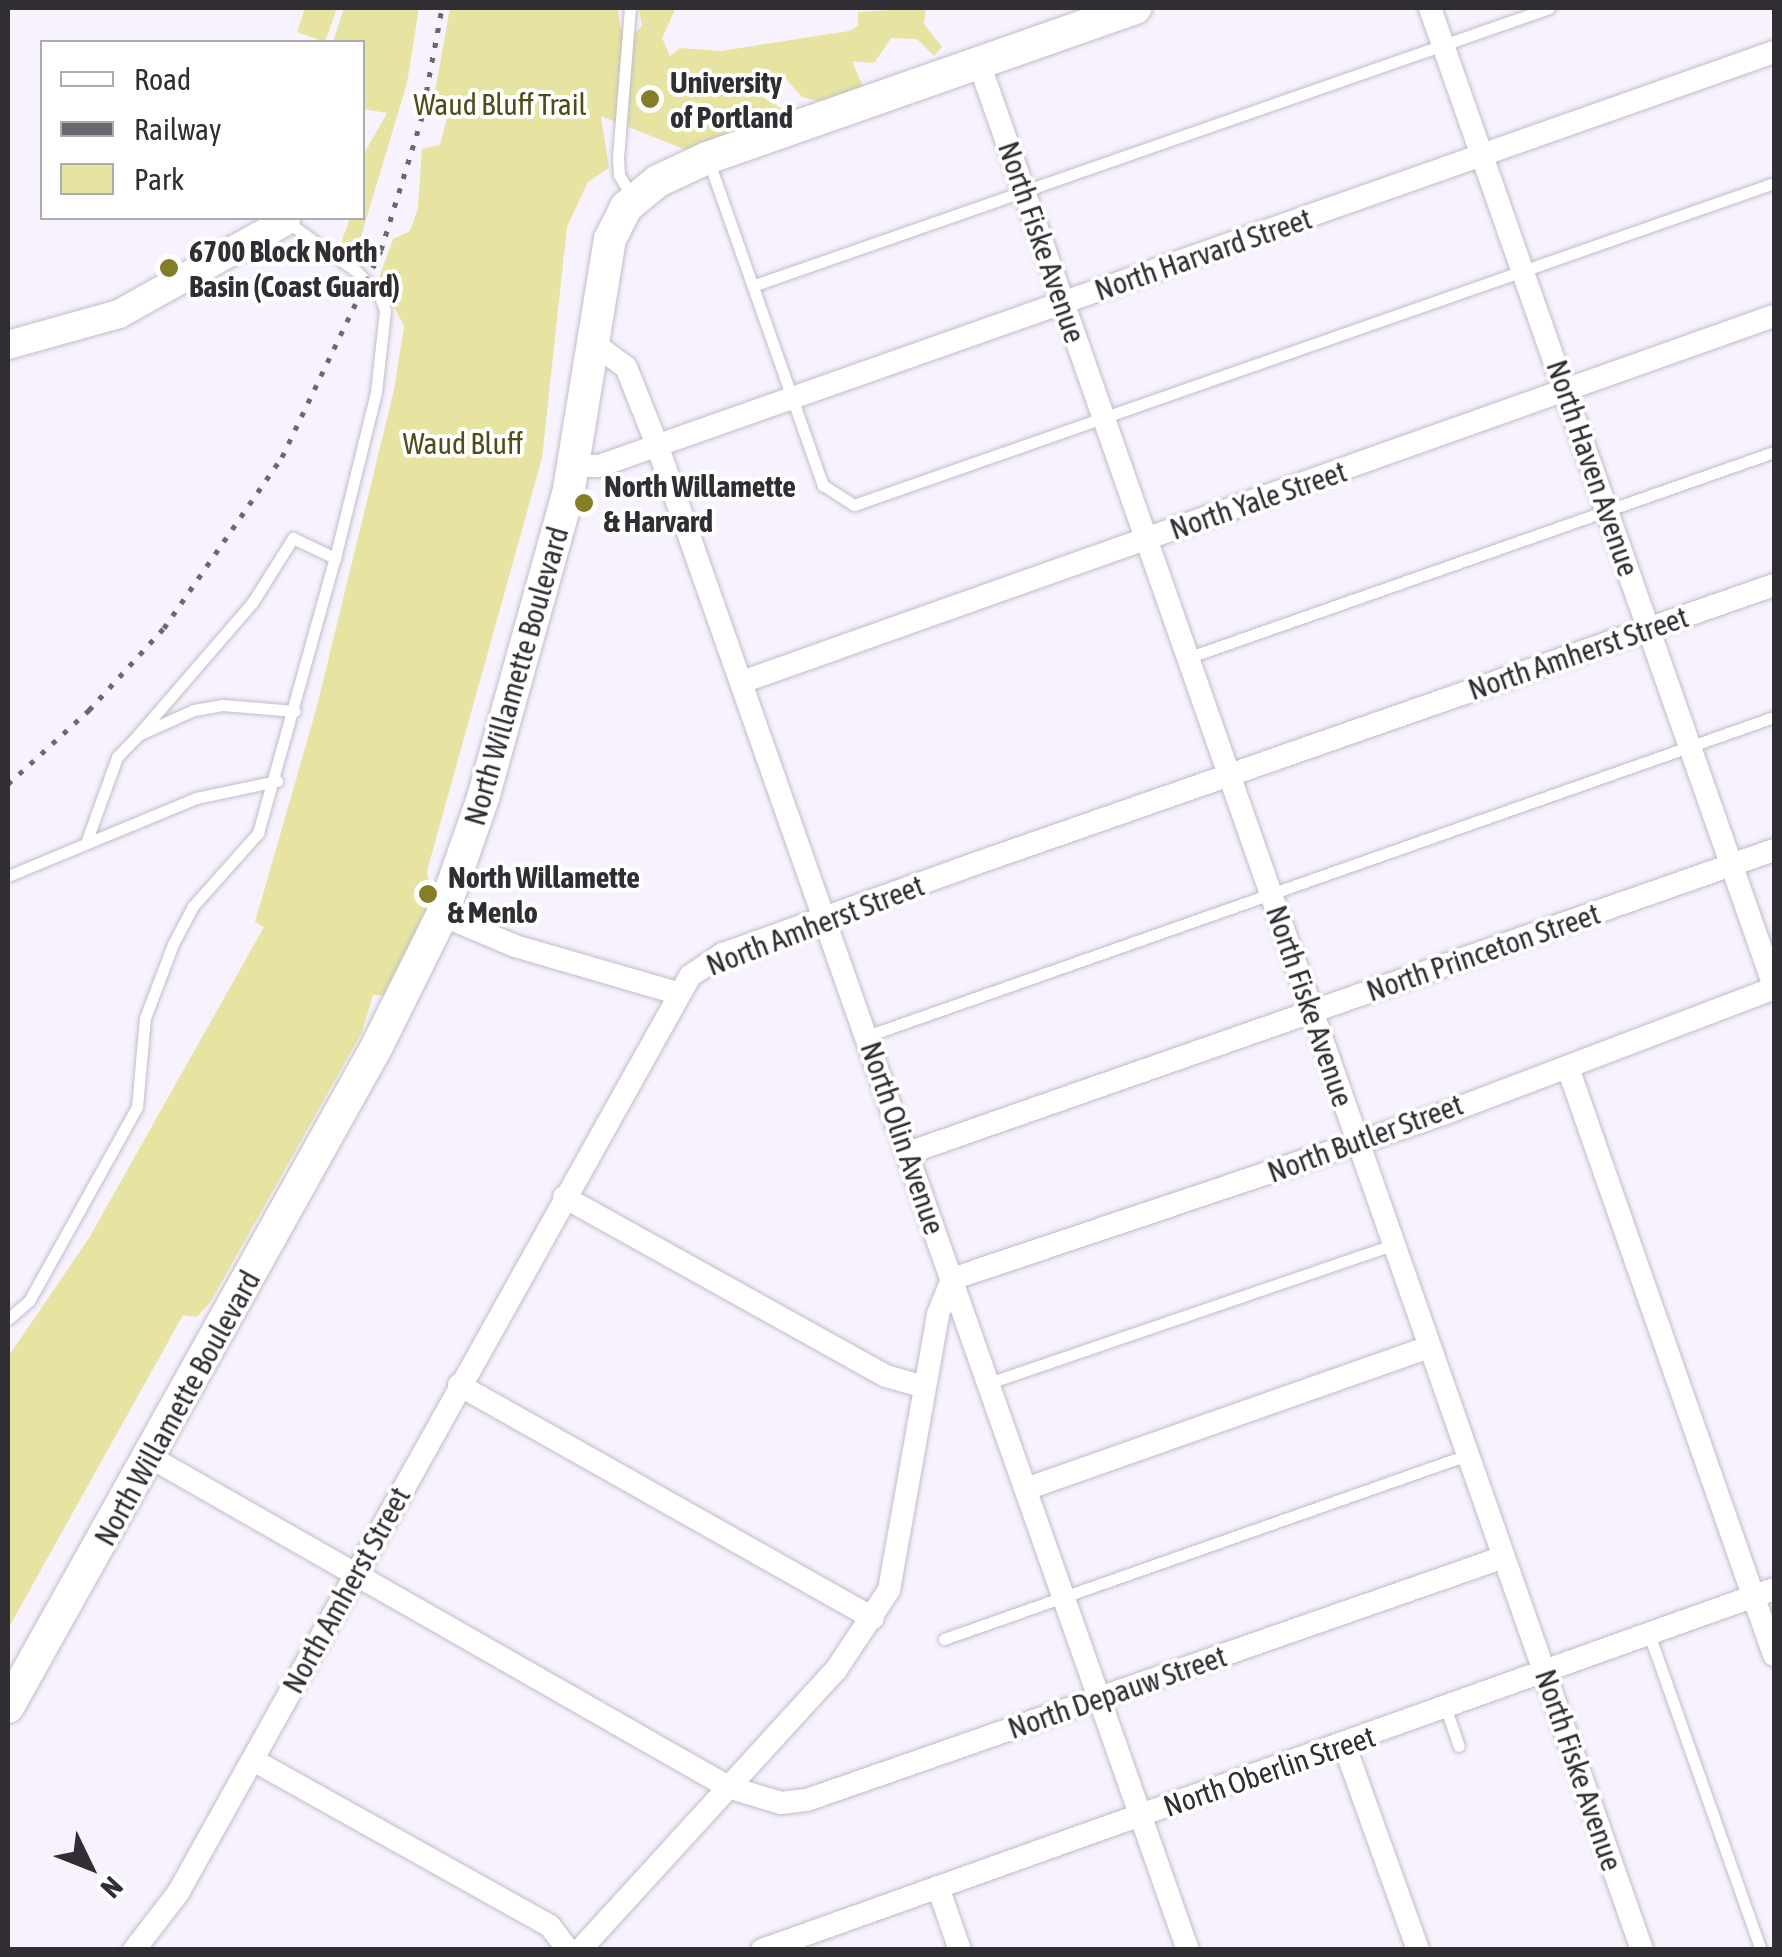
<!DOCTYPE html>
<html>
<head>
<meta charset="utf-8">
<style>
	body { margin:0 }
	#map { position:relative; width:1782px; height:1957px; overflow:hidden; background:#f7f2fe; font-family:"Asap Condensed",sans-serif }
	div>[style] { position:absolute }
	.green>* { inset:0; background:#e7e4a2 }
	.roads { filter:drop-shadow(0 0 2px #c2bcca) drop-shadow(0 0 2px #c2bcca) }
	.service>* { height:11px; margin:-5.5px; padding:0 5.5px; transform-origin:5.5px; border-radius:5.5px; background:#fff }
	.minor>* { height:22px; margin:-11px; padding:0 11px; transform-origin:11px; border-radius:11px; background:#fff }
	.tertiary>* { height:28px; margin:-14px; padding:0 14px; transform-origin:14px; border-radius:14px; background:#fff }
	.secondary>* { height:32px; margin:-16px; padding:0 16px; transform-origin:16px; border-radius:16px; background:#fff }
	.rail>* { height:5px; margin-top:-2.5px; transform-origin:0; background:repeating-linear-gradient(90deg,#6b676f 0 5px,transparent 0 15px) }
	.dots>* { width:28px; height:28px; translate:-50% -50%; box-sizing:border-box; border:5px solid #fff; border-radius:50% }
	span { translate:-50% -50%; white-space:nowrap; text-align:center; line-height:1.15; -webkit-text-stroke:8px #fff; paint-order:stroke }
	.poi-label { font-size:30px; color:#302d33; font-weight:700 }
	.left { translate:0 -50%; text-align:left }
	.park-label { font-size:30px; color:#514d19 }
	.street-label { font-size:30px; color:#302d33 }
	.frame { position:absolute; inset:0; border:10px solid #302d33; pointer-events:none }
	.legend { position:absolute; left:40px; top:40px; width:325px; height:180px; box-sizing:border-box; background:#fff; border:2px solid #acabad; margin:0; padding:12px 18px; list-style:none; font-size:30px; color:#302d33 }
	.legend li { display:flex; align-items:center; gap:20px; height:50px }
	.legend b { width:50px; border:2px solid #acabad }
	.north { position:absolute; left:40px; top:1817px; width:100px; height:100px; -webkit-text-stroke:8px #fff; paint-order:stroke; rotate:133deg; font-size:28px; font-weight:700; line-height:40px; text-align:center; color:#302d33 }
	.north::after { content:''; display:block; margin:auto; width:35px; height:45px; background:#302d33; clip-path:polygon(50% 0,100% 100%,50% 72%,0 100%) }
</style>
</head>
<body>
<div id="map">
	<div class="green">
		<div style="clip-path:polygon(305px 8px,337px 8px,325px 42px,297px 32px)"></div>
		<div style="clip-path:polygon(344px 8px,419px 8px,407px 83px,356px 253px,341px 243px,350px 218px,362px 218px,363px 155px,387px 113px,363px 109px,362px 42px,333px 42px)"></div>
		<div style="clip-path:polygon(450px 8px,618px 8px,620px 27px,631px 36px,642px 26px,639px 8px,676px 8px,662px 38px,670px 56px,680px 48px,721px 51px,849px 31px,858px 26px,858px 12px,926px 8px,924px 24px,942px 47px,934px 56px,917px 39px,891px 38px,874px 63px,852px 61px,863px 87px,821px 102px,802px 97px,786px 79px,771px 80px,761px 96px,790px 114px,686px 150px,601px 116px,609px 168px,588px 182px,567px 227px,542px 458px,427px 871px,431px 900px,386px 995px,373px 995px,362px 1032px,211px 1301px,197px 1317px,183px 1315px,8px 1629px,8px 1357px,89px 1238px,264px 927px,255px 922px,316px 710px,394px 390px,404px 326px,379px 278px,393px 239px,410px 231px,418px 208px,422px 149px,440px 145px,449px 110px,433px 103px)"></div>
	</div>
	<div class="roads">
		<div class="service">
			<div style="left:630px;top:8px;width:149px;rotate:94.6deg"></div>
			<div style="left:618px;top:157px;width:18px;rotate:87deg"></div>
			<div style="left:619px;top:175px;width:27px;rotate:59deg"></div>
			<div style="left:709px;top:162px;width:343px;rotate:70.6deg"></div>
			<div style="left:823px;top:485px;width:37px;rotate:33deg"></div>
			<div style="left:854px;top:505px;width:975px;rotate:-19.29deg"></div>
			<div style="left:755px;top:285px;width:841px;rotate:-19.23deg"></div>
			<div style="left:1187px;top:658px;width:622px;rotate:-19.34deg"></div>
			<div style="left:138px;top:735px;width:174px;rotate:-49.2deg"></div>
			<div style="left:252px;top:603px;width:77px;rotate:-57.8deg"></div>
			<div style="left:293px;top:538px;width:47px;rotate:25.5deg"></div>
			<div style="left:87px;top:840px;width:88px;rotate:-70.1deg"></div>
			<div style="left:117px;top:757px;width:30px;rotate:-46deg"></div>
			<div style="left:138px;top:735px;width:61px;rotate:-24.1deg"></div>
			<div style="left:194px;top:710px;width:29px;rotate:-10deg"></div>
			<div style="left:223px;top:705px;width:72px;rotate:4.8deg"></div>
			<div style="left:8px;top:876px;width:204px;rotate:-22.5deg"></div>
			<div style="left:196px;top:798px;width:83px;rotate:-11.9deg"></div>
			<div style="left:867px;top:1036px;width:961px;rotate:-19.38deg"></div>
			<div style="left:8px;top:1319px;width:28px;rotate:-41deg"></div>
			<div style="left:29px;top:1301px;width:222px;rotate:-60.9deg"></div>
			<div style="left:137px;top:1107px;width:89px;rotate:-84.9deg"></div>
			<div style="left:145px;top:1018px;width:79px;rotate:-69.3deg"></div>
			<div style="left:173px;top:944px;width:43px;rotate:-62.2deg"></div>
			<div style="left:193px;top:906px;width:98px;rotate:-48.3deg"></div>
			<div style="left:258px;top:833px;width:286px;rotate:-74.4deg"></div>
			<div style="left:335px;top:558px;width:171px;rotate:-76.1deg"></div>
			<div style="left:376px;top:392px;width:82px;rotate:-83.7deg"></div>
			<div style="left:385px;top:310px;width:17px;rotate:-111deg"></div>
			<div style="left:379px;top:294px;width:33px;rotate:-135deg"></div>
			<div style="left:356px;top:271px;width:86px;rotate:-144.5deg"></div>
			<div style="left:989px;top:1383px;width:428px;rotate:-18.9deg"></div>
			<div style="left:1649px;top:1634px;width:335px;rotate:70.5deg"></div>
			<div style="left:944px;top:1639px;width:554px;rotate:-19.38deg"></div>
			<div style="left:1446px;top:1709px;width:39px;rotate:71deg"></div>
		</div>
		<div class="minor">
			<div style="left:1430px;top:8px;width:1037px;rotate:70.62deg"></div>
			<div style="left:979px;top:63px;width:2000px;rotate:70.64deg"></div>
			<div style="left:594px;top:344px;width:39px;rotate:36deg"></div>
			<div style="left:626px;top:367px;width:84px;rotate:68.3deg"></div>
			<div style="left:657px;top:445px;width:1596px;rotate:70.57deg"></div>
			<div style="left:573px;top:466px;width:26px"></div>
			<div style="left:599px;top:466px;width:1246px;rotate:-19.41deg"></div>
			<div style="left:742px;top:682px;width:1095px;rotate:-19.53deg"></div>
			<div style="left:442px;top:915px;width:79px;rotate:23deg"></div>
			<div style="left:515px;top:946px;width:169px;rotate:16.2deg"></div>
			<div style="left:1568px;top:1068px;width:622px;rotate:70.66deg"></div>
			<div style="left:908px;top:1153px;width:917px;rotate:-19.28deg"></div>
			<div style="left:564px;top:1197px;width:368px;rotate:29.1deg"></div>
			<div style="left:886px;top:1376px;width:40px;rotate:16deg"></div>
			<div style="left:952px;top:1279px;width:518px;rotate:-18.57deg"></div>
			<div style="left:1443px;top:1114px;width:354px;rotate:-20.8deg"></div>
			<div style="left:459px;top:1385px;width:475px;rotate:29.4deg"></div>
			<div style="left:150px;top:1457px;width:666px;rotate:29.72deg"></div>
			<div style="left:728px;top:1787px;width:55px;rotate:16.8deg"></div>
			<div style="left:781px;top:1803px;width:26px;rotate:-7deg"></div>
			<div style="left:807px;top:1800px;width:738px;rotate:-19.22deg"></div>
			<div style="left:1026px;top:1489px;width:428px;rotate:-19.4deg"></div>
			<div style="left:1344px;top:1744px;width:219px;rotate:70.2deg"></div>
			<div style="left:253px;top:1760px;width:340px;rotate:29.2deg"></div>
			<div style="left:550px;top:1926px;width:30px;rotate:53deg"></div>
			<div style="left:938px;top:1887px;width:67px;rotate:70.8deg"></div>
			<div style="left:134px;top:1950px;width:72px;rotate:-52.3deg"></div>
			<div style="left:178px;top:1893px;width:1050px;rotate:-60.82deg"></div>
			<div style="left:690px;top:976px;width:40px;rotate:-34deg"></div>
			<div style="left:723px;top:954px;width:255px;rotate:-19.7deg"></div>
			<div style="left:963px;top:868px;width:859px;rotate:-19.24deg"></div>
			<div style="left:580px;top:1950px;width:379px;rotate:-47.6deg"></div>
			<div style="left:836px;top:1670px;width:96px;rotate:-56.5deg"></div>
			<div style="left:889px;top:1590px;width:280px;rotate:-79.9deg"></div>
			<div style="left:938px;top:1314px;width:38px;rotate:-68deg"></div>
			<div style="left:762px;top:1950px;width:1074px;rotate:-19.63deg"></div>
		</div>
		<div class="tertiary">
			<div style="left:8px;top:345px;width:115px;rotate:-15.6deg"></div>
			<div style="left:119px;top:314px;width:191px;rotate:-29.1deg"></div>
		</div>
		<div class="secondary">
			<div style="left:8px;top:1707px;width:755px;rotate:-60.82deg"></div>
			<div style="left:376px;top:1048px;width:148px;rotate:-63.6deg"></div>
			<div style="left:442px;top:915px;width:124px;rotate:-70.7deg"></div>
			<div style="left:483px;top:798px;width:321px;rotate:-74.4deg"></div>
			<div style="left:569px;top:489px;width:253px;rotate:-80.7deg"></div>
			<div style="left:610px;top:239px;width:36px;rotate:-63deg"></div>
			<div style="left:626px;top:207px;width:41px;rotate:-39.1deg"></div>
			<div style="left:658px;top:181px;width:54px;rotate:-25.1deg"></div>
			<div style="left:707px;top:158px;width:454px;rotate:-19.3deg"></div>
		</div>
	</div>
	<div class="rail">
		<div style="left:8px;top:784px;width:110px;rotate:-42.4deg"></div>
		<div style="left:89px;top:710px;width:111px;rotate:-47.6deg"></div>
		<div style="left:164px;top:628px;width:208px;rotate:-55.4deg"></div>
		<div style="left:282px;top:457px;width:229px;rotate:-64.4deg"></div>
		<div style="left:381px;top:250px;width:135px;rotate:-72.8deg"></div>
		<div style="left:421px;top:121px;width:115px;rotate:-79.5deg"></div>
	</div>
	<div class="dots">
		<div style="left:650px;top:99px;background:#847e25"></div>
		<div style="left:169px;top:268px;background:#847e25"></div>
		<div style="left:584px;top:503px;background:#847e25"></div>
		<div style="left:428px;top:894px;background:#847e25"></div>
	</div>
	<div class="poi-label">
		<span class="left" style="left:670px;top:99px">University<br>of Portland</span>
		<span class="left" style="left:189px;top:268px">6700 Block North<br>Basin (Coast Guard)</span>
		<span class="left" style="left:604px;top:503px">North Willamette<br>&amp; Harvard</span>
		<span class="left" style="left:448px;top:894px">North Willamette<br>&amp; Menlo</span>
	</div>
	<div class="park-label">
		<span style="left:500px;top:104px">Waud Bluff Trail</span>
		<span style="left:463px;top:443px">Waud Bluff</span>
	</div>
	<div class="street-label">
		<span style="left:1042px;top:242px;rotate:71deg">North Fiske Avenue</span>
		<span style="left:1203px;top:254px;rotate:-19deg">North Harvard Street</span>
		<span style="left:1593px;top:468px;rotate:71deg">North Haven Avenue</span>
		<span style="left:1258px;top:500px;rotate:-19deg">North Yale Street</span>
		<span style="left:1578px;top:653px;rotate:-19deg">North Amherst Street</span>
		<span style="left:516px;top:676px;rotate:-74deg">North Willamette Boulevard</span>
		<span style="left:815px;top:925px;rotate:-21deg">North Amherst Street</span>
		<span style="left:1483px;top:952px;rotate:-19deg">North Princeton Street</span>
		<span style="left:1310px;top:1006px;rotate:71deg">North Fiske Avenue</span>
		<span style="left:903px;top:1138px;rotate:71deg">North Olin Avenue</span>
		<span style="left:1365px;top:1138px;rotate:-20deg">North Butler Street</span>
		<span style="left:177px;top:1408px;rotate:-61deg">North Willamette Boulevard</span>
		<span style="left:346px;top:1590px;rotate:-61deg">North Amherst Street</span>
		<span style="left:1117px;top:1692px;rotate:-19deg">North Depauw Street</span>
		<span style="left:1579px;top:1770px;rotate:71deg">North Fiske Avenue</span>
		<span style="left:1269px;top:1771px;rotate:-19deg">North Oberlin Street</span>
	</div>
	<div class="frame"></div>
	<ul class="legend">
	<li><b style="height:12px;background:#fff"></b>Road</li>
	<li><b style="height:12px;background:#6b676f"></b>Railway</li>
	<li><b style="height:28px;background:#e7e4a2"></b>Park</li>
	</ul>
	<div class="north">N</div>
</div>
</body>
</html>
